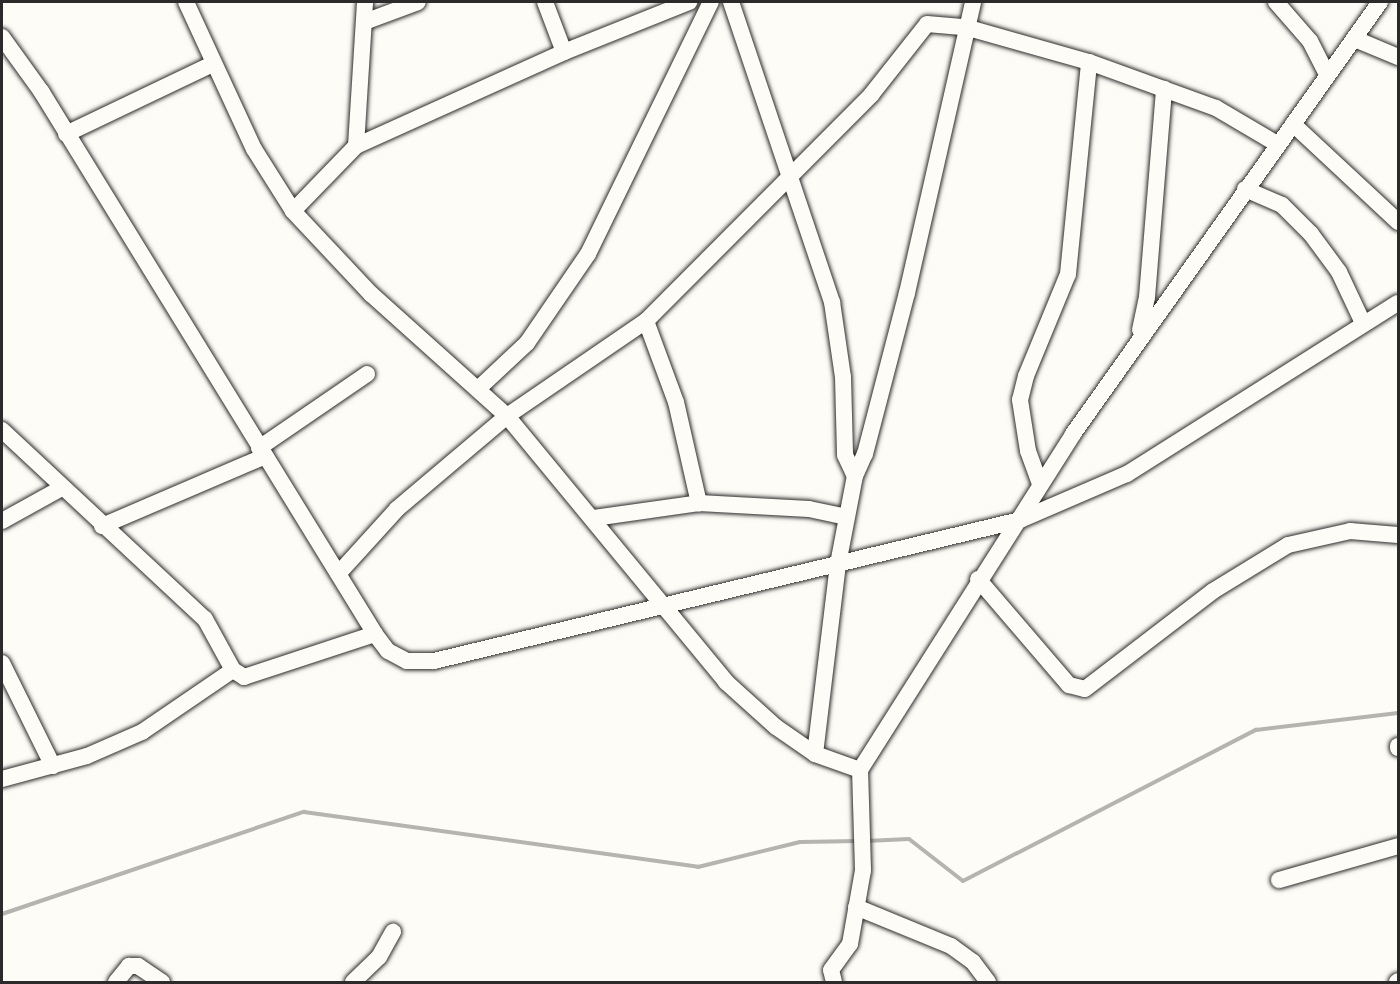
<!DOCTYPE html>
<html>
<head>
<meta charset="utf-8">
<style>
	body { margin:0 }
	#map { position:relative; width:1400px; height:984px; overflow:hidden; background:#fdfcf7; font-family:"Architects Daughter",sans-serif }
	div>[style] { position:absolute }
	.stream>* { height:4px; margin:-2px; padding:0 2px; transform-origin:2px; border-radius:2px; background:#b5b4b1 }
	.roads { filter:drop-shadow(0 0 2px #2b2b2b) drop-shadow(0 0 2px #2b2b2b) }
	.minor>* { height:16px; margin:-8px; padding:0 8px; transform-origin:8px; border-radius:8px; background:#fdfcf7 }
	span { translate:-50% -50%; white-space:nowrap; text-align:center; line-height:1.15; -webkit-text-stroke:4.5px #fdfcf7; paint-order:stroke }
	.frame { position:absolute; inset:0; border:3px solid #2b2b2b; pointer-events:none }
</style>
</head>
<body>
<div id="map">
	<div class="stream">
		<div style="left:866px;top:841px;width:43px;rotate:-2.7deg"></div>
		<div style="left:909px;top:839px;width:68px;rotate:37.9deg"></div>
		<div style="left:963px;top:881px;width:330px;rotate:-27.3deg"></div>
		<div style="left:1256px;top:730px;width:143px;rotate:-6.8deg"></div>
		<div style="left:2px;top:914px;width:319px;rotate:-18.7deg"></div>
		<div style="left:304px;top:812px;width:398px;rotate:7.9deg"></div>
		<div style="left:698px;top:867px;width:105px;rotate:-13.8deg"></div>
		<div style="left:800px;top:842px;width:59px;rotate:-1deg"></div>
	</div>
	<div class="roads">
		<div class="minor">
			<div style="left:186px;top:2px;width:162px;rotate:65.2deg"></div>
			<div style="left:254px;top:149px;width:73px;rotate:57.8deg"></div>
			<div style="left:293px;top:211px;width:114px;rotate:46.8deg"></div>
			<div style="left:371px;top:294px;width:183px;rotate:41.9deg"></div>
			<div style="left:507px;top:416px;width:345px;rotate:50.5deg"></div>
			<div style="left:726px;top:682px;width:67px;rotate:42deg"></div>
			<div style="left:776px;top:727px;width:47px;rotate:34.7deg"></div>
			<div style="left:545px;top:2px;width:53px;rotate:69.2deg"></div>
			<div style="left:731px;top:2px;width:317px;rotate:71.4deg"></div>
			<div style="left:832px;top:302px;width:76px;rotate:81.7deg"></div>
			<div style="left:843px;top:377px;width:78px;rotate:88.5deg"></div>
			<div style="left:845px;top:455px;width:23px;rotate:65deg"></div>
			<div style="left:1276px;top:2px;width:52px;rotate:48.9deg"></div>
			<div style="left:1310px;top:41px;width:38px;rotate:63deg"></div>
			<div style="left:367px;top:21px;width:54px;rotate:-20.4deg"></div>
			<div style="left:2px;top:37px;width:67px;rotate:54.2deg"></div>
			<div style="left:41px;top:91px;width:637px;rotate:58.4deg"></div>
			<div style="left:1355px;top:39px;width:47px;rotate:22.7deg"></div>
			<div style="left:1293px;top:124px;width:144px;rotate:43deg"></div>
			<div style="left:66px;top:134px;width:163px;rotate:-25.5deg"></div>
			<div style="left:356px;top:146px;width:144px;rotate:-86.4deg"></div>
			<div style="left:1245px;top:189px;width:40px;rotate:23.4deg"></div>
			<div style="left:1282px;top:205px;width:41px;rotate:45deg"></div>
			<div style="left:1311px;top:234px;width:47px;rotate:53.6deg"></div>
			<div style="left:1339px;top:272px;width:56px;rotate:64.8deg"></div>
			<div style="left:293px;top:211px;width:91px;rotate:-45.9deg"></div>
			<div style="left:356px;top:146px;width:228px;rotate:-24.3deg"></div>
			<div style="left:564px;top:52px;width:135px;rotate:-21.8deg"></div>
			<div style="left:646px;top:321px;width:86px;rotate:69.7deg"></div>
			<div style="left:676px;top:402px;width:104px;rotate:77.2deg"></div>
			<div style="left:1140px;top:330px;width:34px;rotate:-78deg"></div>
			<div style="left:1147px;top:297px;width:209px;rotate:-85.3deg"></div>
			<div style="left:479px;top:388px;width:66px;rotate:-43.2deg"></div>
			<div style="left:527px;top:343px;width:108px;rotate:-55.6deg"></div>
			<div style="left:588px;top:254px;width:280px;rotate:-64deg"></div>
			<div style="left:2px;top:430px;width:277px;rotate:43deg"></div>
			<div style="left:205px;top:619px;width:58px;rotate:61.2deg"></div>
			<div style="left:259px;top:448px;width:131px;rotate:-34.4deg"></div>
			<div style="left:1040px;top:484px;width:35px;rotate:-110deg"></div>
			<div style="left:1028px;top:451px;width:52px;rotate:-98.9deg"></div>
			<div style="left:1020px;top:400px;width:25px;rotate:-76deg"></div>
			<div style="left:1026px;top:376px;width:110px;rotate:-67.6deg"></div>
			<div style="left:1068px;top:274px;width:213px;rotate:-84.3deg"></div>
			<div style="left:594px;top:518px;width:106px;rotate:-8.1deg"></div>
			<div style="left:699px;top:503px;width:110px;rotate:3.1deg"></div>
			<div style="left:809px;top:509px;width:38px;rotate:12deg"></div>
			<div style="left:2px;top:521px;width:66px;rotate:-28.9deg"></div>
			<div style="left:102px;top:526px;width:177px;rotate:-23.2deg"></div>
			<div style="left:339px;top:573px;width:86px;rotate:-47.8deg"></div>
			<div style="left:397px;top:509px;width:144px;rotate:-40.2deg"></div>
			<div style="left:507px;top:416px;width:168px;rotate:-34.4deg"></div>
			<div style="left:646px;top:321px;width:319px;rotate:-45.1deg"></div>
			<div style="left:871px;top:95px;width:90px;rotate:-51.7deg"></div>
			<div style="left:927px;top:24px;width:38px;rotate:5deg"></div>
			<div style="left:965px;top:27px;width:129px;rotate:15.8deg"></div>
			<div style="left:1089px;top:62px;width:135px;rotate:19.9deg"></div>
			<div style="left:1216px;top:108px;width:71px;rotate:30.5deg"></div>
			<div style="left:978px;top:579px;width:140px;rotate:49.4deg"></div>
			<div style="left:1069px;top:685px;width:16px;rotate:14deg"></div>
			<div style="left:1085px;top:689px;width:161px;rotate:-37.4deg"></div>
			<div style="left:1213px;top:591px;width:88px;rotate:-31.5deg"></div>
			<div style="left:1288px;top:545px;width:64px;rotate:-12.7deg"></div>
			<div style="left:1350px;top:531px;width:48px;rotate:4.8deg"></div>
			<div style="left:2px;top:663px;width:115px;rotate:63.7deg"></div>
			<div style="left:1398px;top:746px;width:2px;rotate:90deg"></div>
			<div style="left:860px;top:770px;width:48px;rotate:-160.4deg"></div>
			<div style="left:815px;top:754px;width:191px;rotate:-83.1deg"></div>
			<div style="left:838px;top:564px;width:90px;rotate:-79.1deg"></div>
			<div style="left:855px;top:476px;width:24px;rotate:-66deg"></div>
			<div style="left:865px;top:454px;width:166px;rotate:-75.4deg"></div>
			<div style="left:907px;top:293px;width:298px;rotate:-77.2deg"></div>
			<div style="left:2px;top:779px;width:88px;rotate:-15.1deg"></div>
			<div style="left:87px;top:756px;width:60px;rotate:-23.6deg"></div>
			<div style="left:142px;top:732px;width:110px;rotate:-34.3deg"></div>
			<div style="left:233px;top:670px;width:13px;rotate:32deg"></div>
			<div style="left:244px;top:677px;width:138px;rotate:-18.2deg"></div>
			<div style="left:375px;top:634px;width:21px;rotate:53deg"></div>
			<div style="left:388px;top:651px;width:21px;rotate:28deg"></div>
			<div style="left:407px;top:661px;width:27px"></div>
			<div style="left:434px;top:661px;width:603px;rotate:-13.53deg"></div>
			<div style="left:1020px;top:520px;width:116px;rotate:-23.3deg"></div>
			<div style="left:1127px;top:474px;width:320px;rotate:-32.3deg"></div>
			<div style="left:1279px;top:880px;width:124px;rotate:-15.9deg"></div>
			<div style="left:856px;top:907px;width:103px;rotate:22.3deg"></div>
			<div style="left:951px;top:946px;width:27px;rotate:36deg"></div>
			<div style="left:973px;top:962px;width:25px;rotate:53deg"></div>
			<div style="left:116px;top:982px;width:21px;rotate:-51deg"></div>
			<div style="left:129px;top:966px;width:9px"></div>
			<div style="left:138px;top:966px;width:29px;rotate:34deg"></div>
			<div style="left:353px;top:982px;width:36px;rotate:-44deg"></div>
			<div style="left:379px;top:957px;width:29px;rotate:-61deg"></div>
			<div style="left:834px;top:982px;width:12px;rotate:-104deg"></div>
			<div style="left:831px;top:970px;width:32px;rotate:-54deg"></div>
			<div style="left:850px;top:944px;width:75px;rotate:-80deg"></div>
			<div style="left:863px;top:870px;width:100px;rotate:-91.7deg"></div>
			<div style="left:860px;top:770px;width:398px;rotate:-57.6deg"></div>
			<div style="left:1073px;top:434px;width:530px;rotate:-54.6deg"></div>
			<div style="left:1397px;top:982px;width:1px;rotate:-45deg"></div>
		</div>
	</div>
	<div class="frame"></div>
</div>
</body>
</html>
